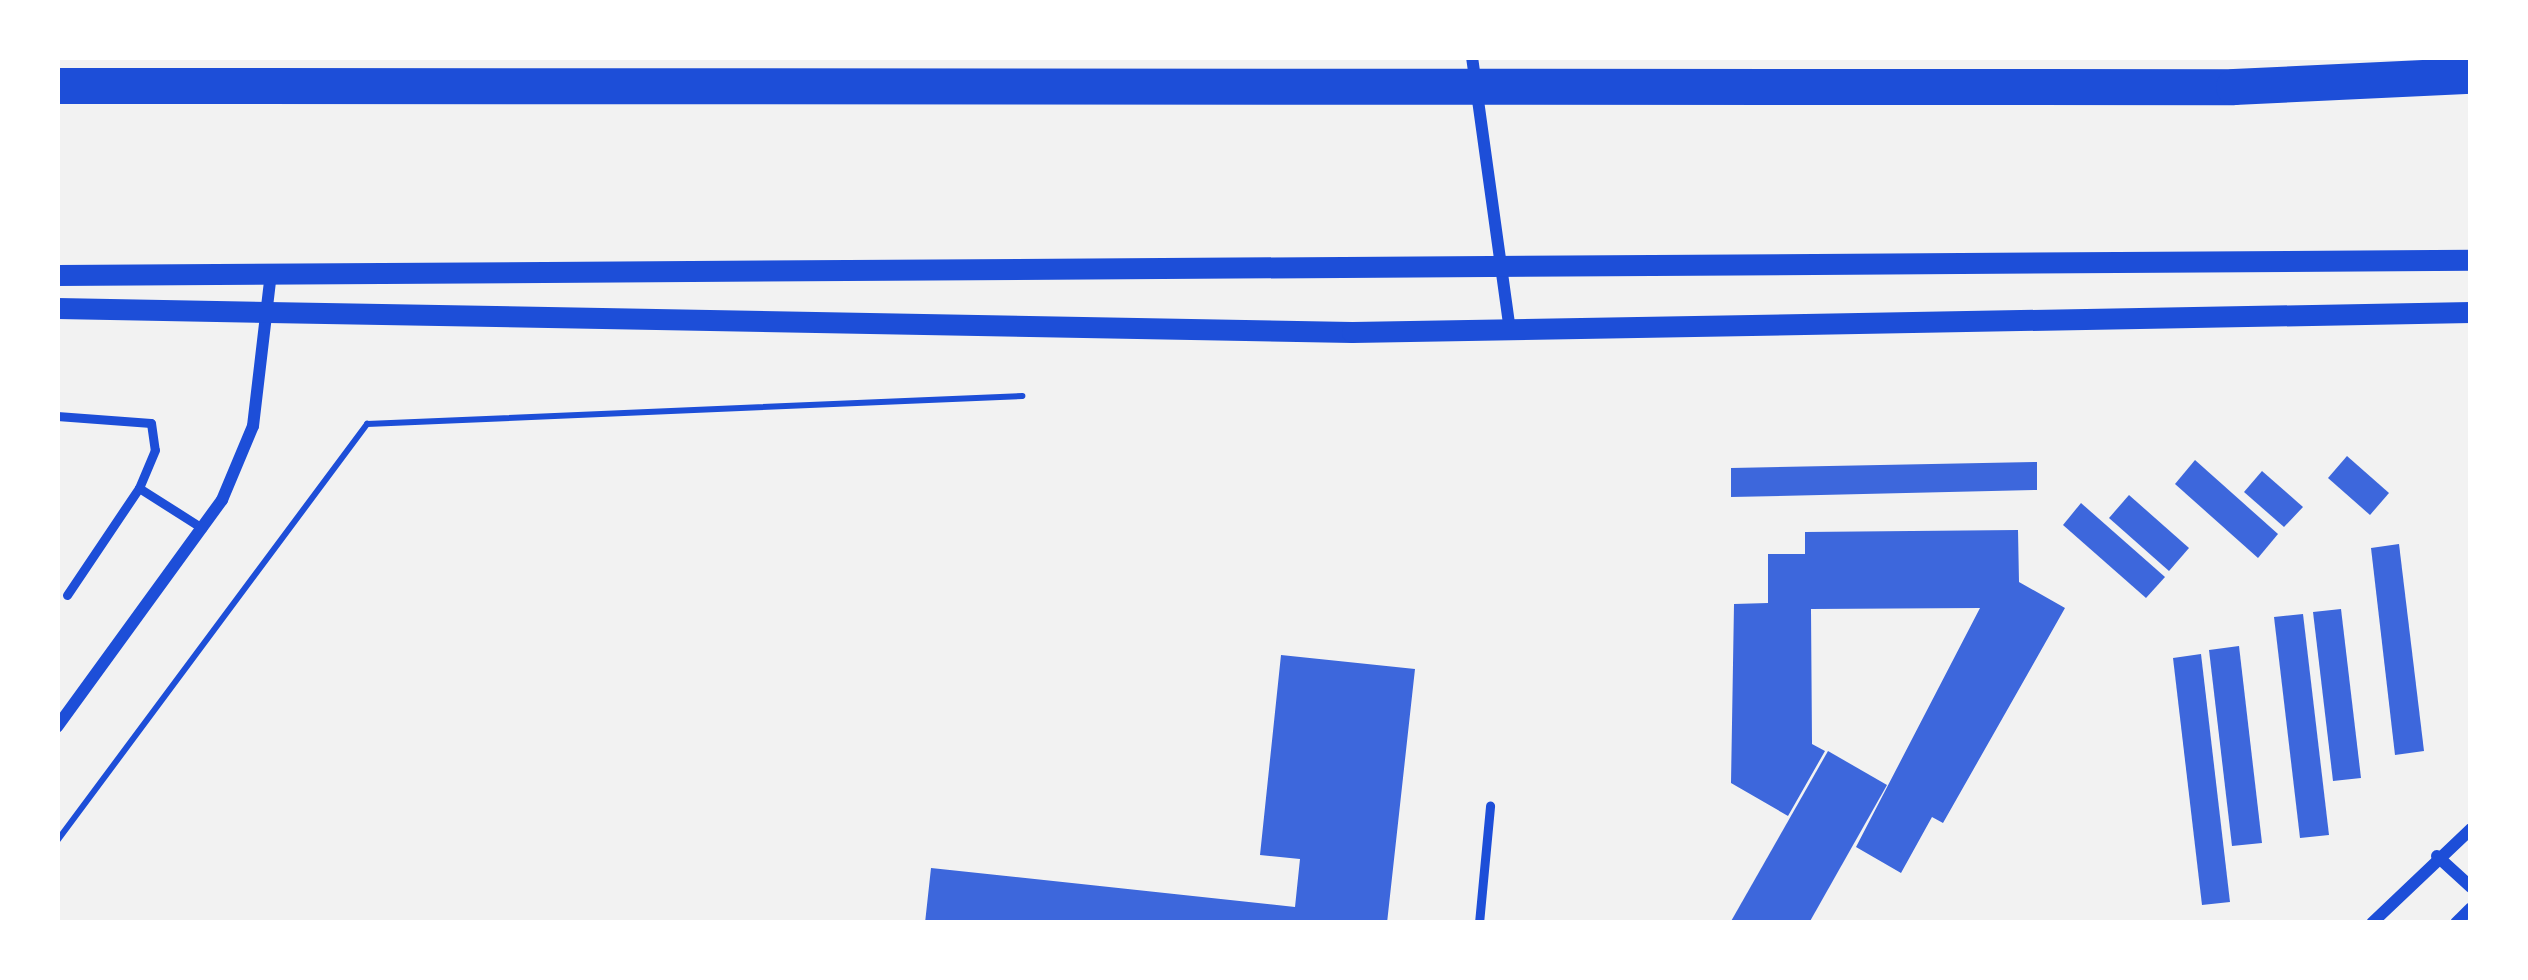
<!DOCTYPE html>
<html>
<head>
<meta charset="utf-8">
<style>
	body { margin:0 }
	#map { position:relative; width:2528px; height:980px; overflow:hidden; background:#f2f2f2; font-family:Poppins,sans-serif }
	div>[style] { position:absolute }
	.building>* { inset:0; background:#3d67dc }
	.path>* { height:6px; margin:-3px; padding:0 3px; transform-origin:3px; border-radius:3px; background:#1d4ed8 }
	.service>* { height:9px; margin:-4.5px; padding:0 4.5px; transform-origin:4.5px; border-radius:4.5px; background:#1d4ed8 }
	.minor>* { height:12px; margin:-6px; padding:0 6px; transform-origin:6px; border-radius:6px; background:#1d4ed8 }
	.tertiary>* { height:21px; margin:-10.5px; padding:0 10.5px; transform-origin:10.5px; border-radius:10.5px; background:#1d4ed8 }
	.motorway>* { height:36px; margin:-18px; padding:0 18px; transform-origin:18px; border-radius:18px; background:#1d4ed8 }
	span { translate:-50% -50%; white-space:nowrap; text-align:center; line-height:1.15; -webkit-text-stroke:9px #fff; paint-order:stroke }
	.frame { position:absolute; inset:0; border:60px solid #fff; pointer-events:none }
</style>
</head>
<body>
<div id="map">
	<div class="building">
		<div style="clip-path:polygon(2347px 456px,2389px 493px,2370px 515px,2328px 478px)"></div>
		<div style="clip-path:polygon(2195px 460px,2278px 534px,2258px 558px,2175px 484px)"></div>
		<div style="clip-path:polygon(2037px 462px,2037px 490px,1731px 497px,1731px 468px)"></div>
		<div style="clip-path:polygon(2262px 471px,2303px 507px,2284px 527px,2244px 492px)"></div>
		<div style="clip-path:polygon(2129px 495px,2189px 548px,2169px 571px,2109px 518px)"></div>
		<div style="clip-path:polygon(2081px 503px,2165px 577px,2146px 598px,2063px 525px)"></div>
		<div style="clip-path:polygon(2018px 530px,2019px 582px,2065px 608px,1943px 823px,1932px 817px,1901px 873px,1856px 847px,1980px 608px,1811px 609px,1812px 744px,1825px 751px,1788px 816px,1731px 783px,1734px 604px,1768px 603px,1768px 554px,1805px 554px,1805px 532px)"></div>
		<div style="clip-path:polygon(2399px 544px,2424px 751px,2395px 755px,2371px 548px)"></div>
		<div style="clip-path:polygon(2341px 609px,2361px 778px,2333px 781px,2313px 612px)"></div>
		<div style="clip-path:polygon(2303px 614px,2329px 835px,2300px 838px,2274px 617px)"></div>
		<div style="clip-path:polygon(2239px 646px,2262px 843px,2232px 846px,2209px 650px)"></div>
		<div style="clip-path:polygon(2201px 654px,2230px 902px,2202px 905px,2173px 658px)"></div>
		<div style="clip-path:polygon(1281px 655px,1415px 669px,1387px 923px,925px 923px,931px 868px,1295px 907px,1300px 859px,1260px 855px)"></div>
		<div style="clip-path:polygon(1828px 751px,1887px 785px,1809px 923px,1730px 923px)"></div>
	</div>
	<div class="path">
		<div style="left:57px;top:841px;width:520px;rotate:-53.37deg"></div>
		<div style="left:367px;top:424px;width:656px;rotate:-2.45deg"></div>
	</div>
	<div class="service">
		<div style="left:57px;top:416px;width:94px;rotate:4.3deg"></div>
		<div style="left:151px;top:423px;width:27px;rotate:82deg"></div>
		<div style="left:155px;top:450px;width:41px;rotate:112.8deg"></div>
		<div style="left:67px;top:595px;width:129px;rotate:-56.1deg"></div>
		<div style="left:139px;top:488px;width:75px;rotate:32.4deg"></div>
		<div style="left:1479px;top:923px;width:118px;rotate:-84.6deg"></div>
	</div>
	<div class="minor">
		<div style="left:1472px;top:57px;width:276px;rotate:82.1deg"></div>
		<div style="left:57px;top:727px;width:281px;rotate:-54deg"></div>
		<div style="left:222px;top:500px;width:80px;rotate:-67.3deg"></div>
		<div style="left:253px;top:426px;width:154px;rotate:-83.3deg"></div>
		<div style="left:2437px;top:856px;width:46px;rotate:42.4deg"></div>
		<div style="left:2372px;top:923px;width:137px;rotate:-43.5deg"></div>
		<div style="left:2456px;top:923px;width:21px;rotate:-45deg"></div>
	</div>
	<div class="tertiary">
		<div style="left:57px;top:275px;width:2414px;rotate:-0.36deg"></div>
		<div style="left:57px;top:308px;width:1295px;rotate:1.06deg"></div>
		<div style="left:1352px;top:332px;width:1119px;rotate:-1.02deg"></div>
	</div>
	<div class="motorway">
		<div style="left:57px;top:86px;width:2177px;rotate:0.03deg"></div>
		<div style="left:2234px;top:87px;width:237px;rotate:-2.7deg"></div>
	</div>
	<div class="frame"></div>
</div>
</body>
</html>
